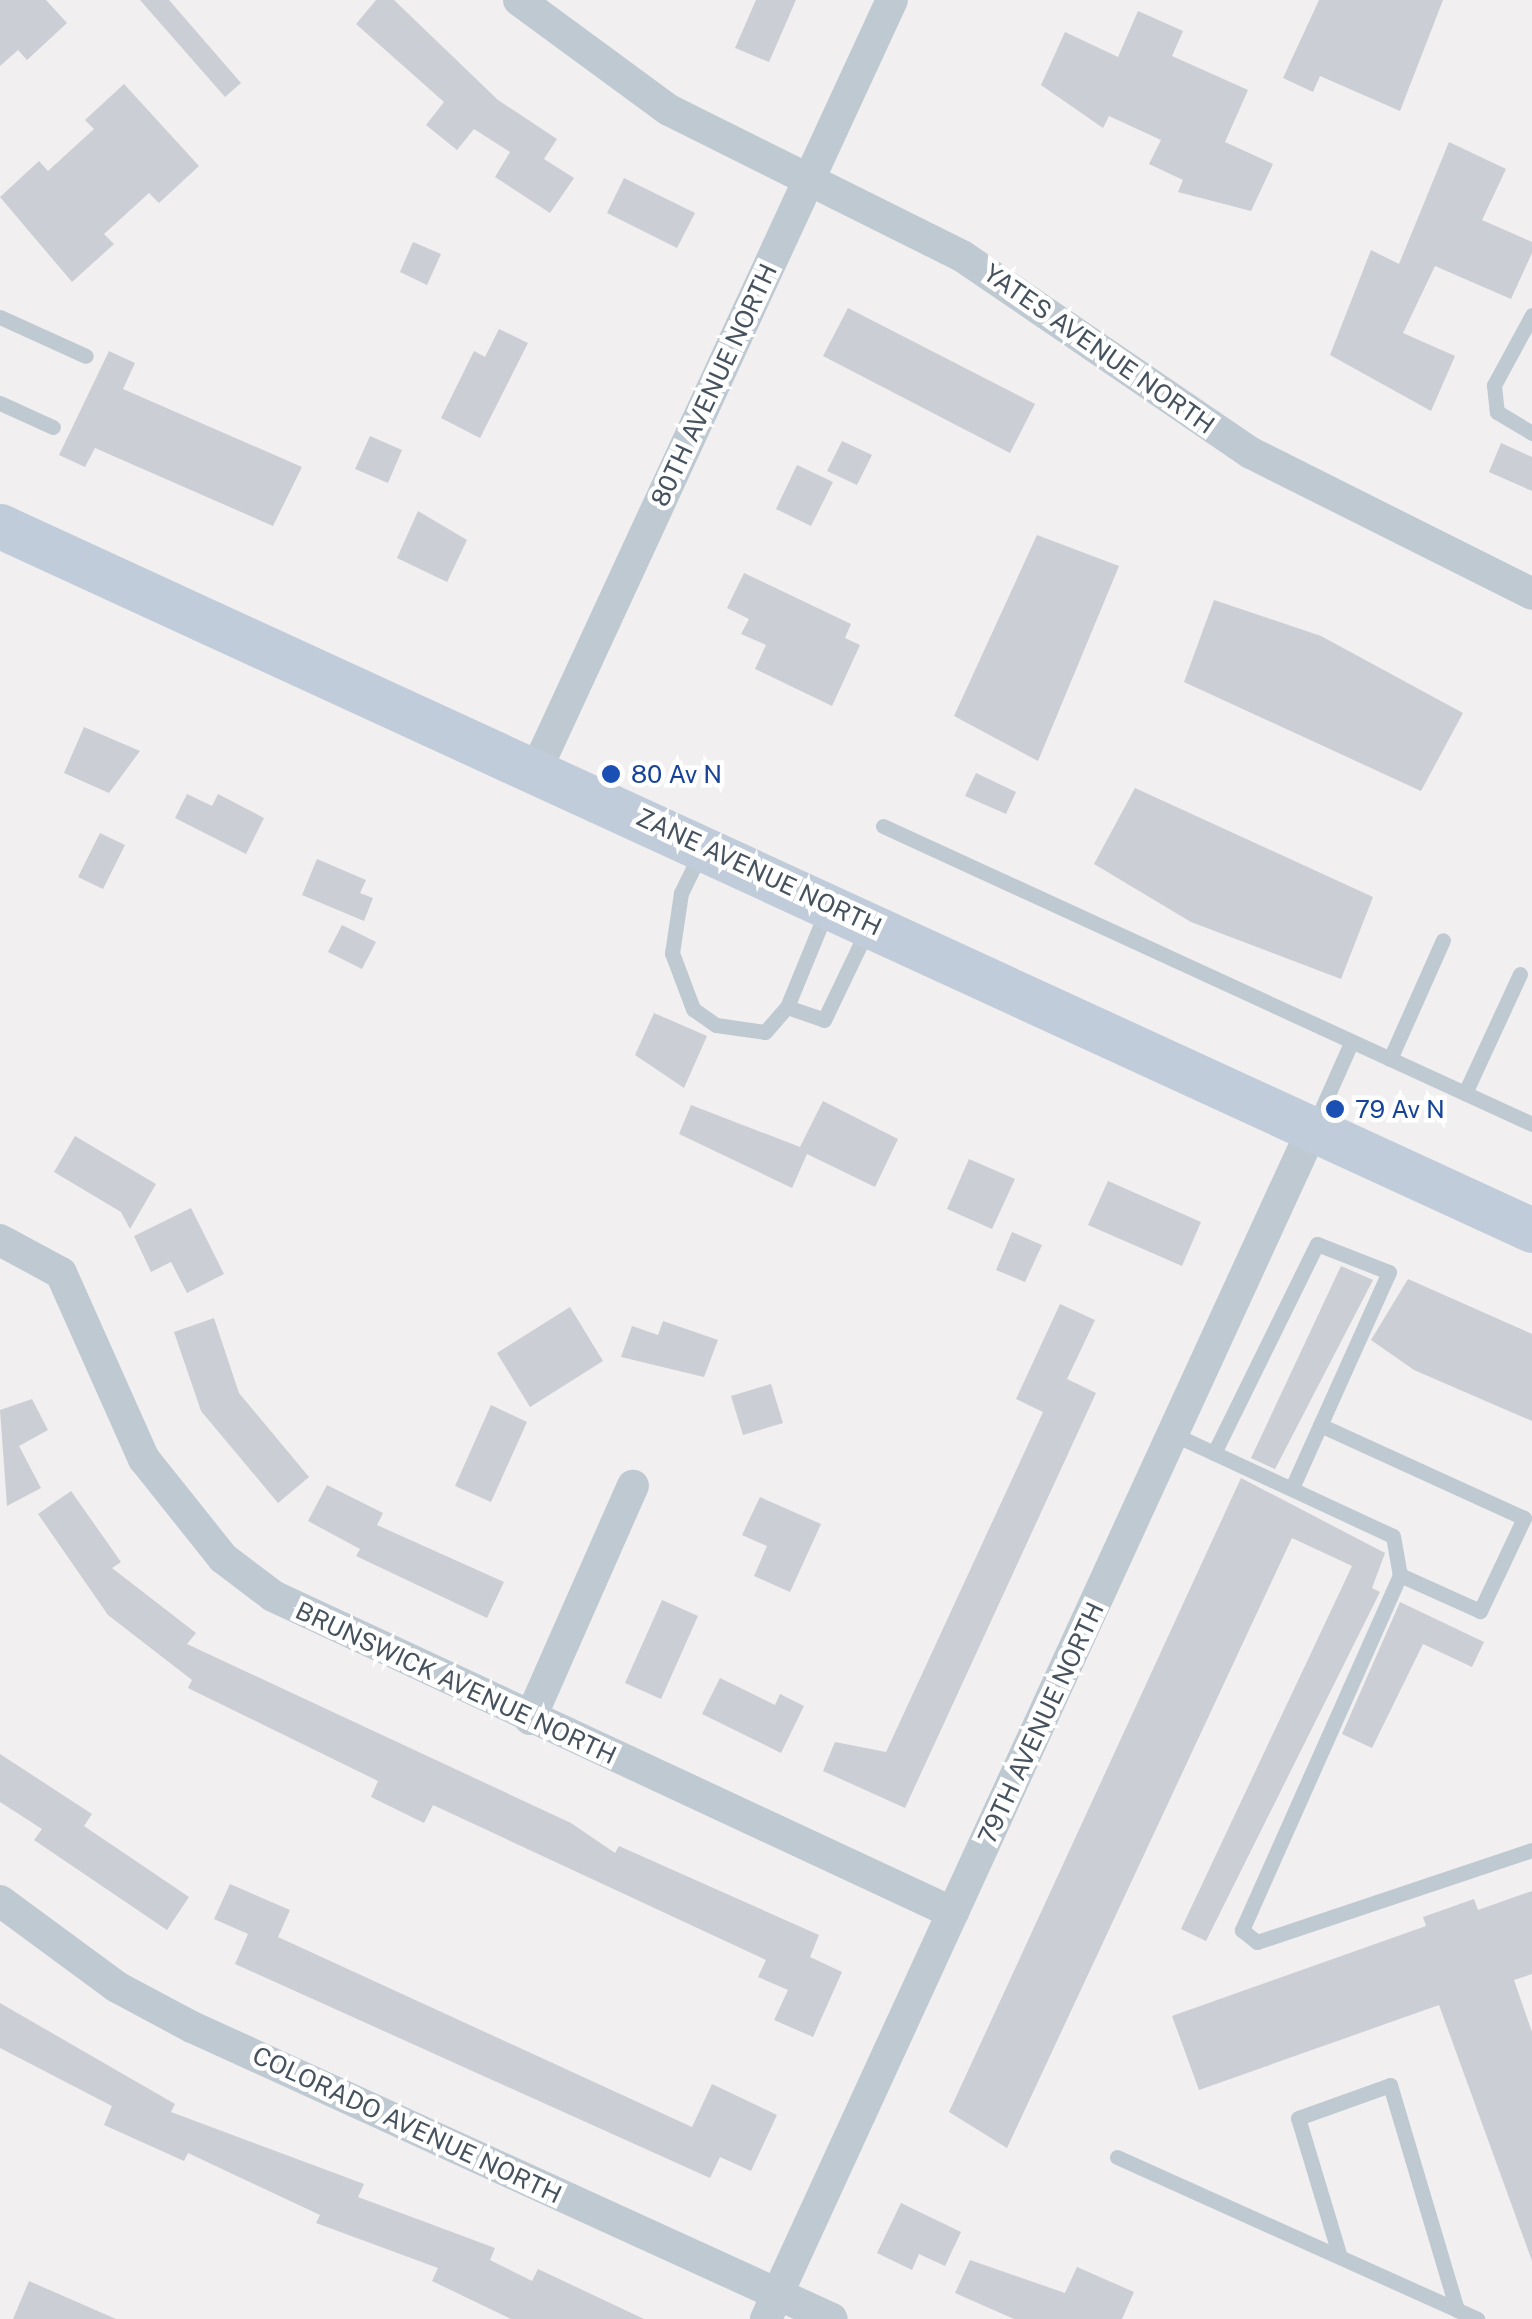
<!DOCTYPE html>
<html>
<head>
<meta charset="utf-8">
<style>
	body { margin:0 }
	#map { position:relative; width:1532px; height:2319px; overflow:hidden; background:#f1efef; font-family:"Public Sans",sans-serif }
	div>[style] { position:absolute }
	.building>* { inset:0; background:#cbced4 }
	.lane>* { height:15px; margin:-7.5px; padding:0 7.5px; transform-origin:7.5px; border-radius:7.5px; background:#bec9d2 }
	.street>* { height:32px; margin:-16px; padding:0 16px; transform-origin:16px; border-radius:16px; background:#bec9d2 }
	.secondary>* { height:45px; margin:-22.5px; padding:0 22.5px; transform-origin:22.5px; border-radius:22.5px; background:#c0ccd9 }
	.dots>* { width:28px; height:28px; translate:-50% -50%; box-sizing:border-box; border:5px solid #fff; border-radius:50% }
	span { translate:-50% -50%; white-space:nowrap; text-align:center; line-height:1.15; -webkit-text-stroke:9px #fff; paint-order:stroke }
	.street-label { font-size:25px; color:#46525d }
	.transit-label { font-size:25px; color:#164399 }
	.left { translate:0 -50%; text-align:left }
</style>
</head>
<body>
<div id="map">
	<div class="building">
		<div style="clip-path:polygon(0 0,46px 0,67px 23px,27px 60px,18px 50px,0 66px)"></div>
		<div style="clip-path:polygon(140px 0,169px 0,241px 83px,225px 97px)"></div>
		<div style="clip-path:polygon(376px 0,394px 0,498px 100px,557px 139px,544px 159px,574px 178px,550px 213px,495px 177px,510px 152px,474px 129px,457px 150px,426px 125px,444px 102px,356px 24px)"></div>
		<div style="clip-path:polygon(756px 0,796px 0,769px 62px,735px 48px)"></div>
		<div style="clip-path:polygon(1319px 0,1443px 0,1400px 111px,1320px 76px,1313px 92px,1283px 78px)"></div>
		<div style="clip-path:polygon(1138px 11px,1183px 31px,1172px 56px,1248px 90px,1225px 142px,1273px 164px,1251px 211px,1178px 192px,1183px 180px,1149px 164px,1161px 140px,1109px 116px,1103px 128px,1041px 85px,1065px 32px,1118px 57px)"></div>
		<div style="clip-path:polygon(124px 84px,199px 166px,159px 203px,149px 193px,104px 234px,114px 244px,72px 282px,0 197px,39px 161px,48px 171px,94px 129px,85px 120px)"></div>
		<div style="clip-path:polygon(1449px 142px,1506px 169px,1482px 220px,1532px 242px,1532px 253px,1511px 299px,1435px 266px,1403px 333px,1455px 356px,1431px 411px,1330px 355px,1371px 250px,1399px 264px)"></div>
		<div style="clip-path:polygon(624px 178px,695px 213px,677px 248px,607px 213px)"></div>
		<div style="clip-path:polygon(413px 242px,441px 254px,427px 285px,400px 272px)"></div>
		<div style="clip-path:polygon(848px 308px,1035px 404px,1010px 453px,823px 356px)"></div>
		<div style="clip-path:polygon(499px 329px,528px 343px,480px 438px,441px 418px,474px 351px,485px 357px)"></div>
		<div style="clip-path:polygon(109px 351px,135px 363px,123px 389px,302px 467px,273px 526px,95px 448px,85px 467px,59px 455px)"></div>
		<div style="clip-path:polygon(370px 436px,402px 450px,388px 483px,355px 469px)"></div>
		<div style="clip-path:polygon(842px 441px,872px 455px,857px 485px,827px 471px)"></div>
		<div style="clip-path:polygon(1501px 443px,1532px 457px,1532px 491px,1489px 472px)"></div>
		<div style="clip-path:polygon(797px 465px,833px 482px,811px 526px,776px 509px)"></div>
		<div style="clip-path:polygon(418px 511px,467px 540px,447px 582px,397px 558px)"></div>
		<div style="clip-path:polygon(1037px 535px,1119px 566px,1038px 761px,954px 716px)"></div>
		<div style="clip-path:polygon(744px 573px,851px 624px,845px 638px,860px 645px,832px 706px,755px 669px,766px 645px,741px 634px,749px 619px,727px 608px)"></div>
		<div style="clip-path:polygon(1214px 600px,1321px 636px,1463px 713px,1421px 791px,1184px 682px)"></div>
		<div style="clip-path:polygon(84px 727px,140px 751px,109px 793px,64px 773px)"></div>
		<div style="clip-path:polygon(976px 773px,1016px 792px,1006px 814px,965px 796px)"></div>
		<div style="clip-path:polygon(1135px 788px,1373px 897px,1341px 979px,1191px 922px,1094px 864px)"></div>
		<div style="clip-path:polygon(187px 794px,212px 806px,218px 794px,264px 818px,246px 854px,175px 818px)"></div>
		<div style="clip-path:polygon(100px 833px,125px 845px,103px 889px,78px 877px)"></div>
		<div style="clip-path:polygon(317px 859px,366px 880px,360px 893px,373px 898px,364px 921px,302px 895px)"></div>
		<div style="clip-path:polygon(342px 925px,376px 942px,362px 969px,328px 952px)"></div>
		<div style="clip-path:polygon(654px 1013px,707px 1036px,684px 1088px,635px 1055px)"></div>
		<div style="clip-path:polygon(823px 1101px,898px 1139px,875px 1187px,807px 1154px,792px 1188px,679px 1134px,691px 1105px,800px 1147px)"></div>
		<div style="clip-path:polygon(75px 1136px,156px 1184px,130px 1229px,121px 1212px,54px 1172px)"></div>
		<div style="clip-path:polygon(969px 1159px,1015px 1179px,992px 1229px,947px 1209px)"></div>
		<div style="clip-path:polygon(1108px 1181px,1201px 1222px,1182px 1266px,1088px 1225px)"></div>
		<div style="clip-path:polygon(191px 1208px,224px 1274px,187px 1293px,171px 1262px,151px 1272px,134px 1236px)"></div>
		<div style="clip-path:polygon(1012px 1232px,1042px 1245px,1025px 1282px,996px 1270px)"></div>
		<div style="clip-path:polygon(1341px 1266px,1373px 1280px,1275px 1469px,1251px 1458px)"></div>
		<div style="clip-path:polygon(1408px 1279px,1532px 1334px,1532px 1421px,1414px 1370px,1371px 1340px)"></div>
		<div style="clip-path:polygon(1060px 1304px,1095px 1320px,1067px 1379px,1096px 1393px,905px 1808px,823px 1771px,835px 1742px,886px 1752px,1043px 1412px,1016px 1399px)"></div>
		<div style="clip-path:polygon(570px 1307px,603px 1361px,530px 1407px,497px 1353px)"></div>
		<div style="clip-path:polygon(214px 1318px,239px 1393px,309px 1477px,278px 1503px,201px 1411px,174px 1332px)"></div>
		<div style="clip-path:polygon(663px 1321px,718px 1340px,704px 1377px,621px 1357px,632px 1326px,658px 1335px)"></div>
		<div style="clip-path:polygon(771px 1384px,783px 1423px,743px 1435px,731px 1396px)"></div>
		<div style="clip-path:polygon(32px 1399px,48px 1430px,19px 1446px,41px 1488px,7px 1506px,0 1410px)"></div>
		<div style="clip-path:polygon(491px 1405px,527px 1422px,491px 1502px,455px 1486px)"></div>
		<div style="clip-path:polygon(1241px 1478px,1385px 1553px,1372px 1588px,1380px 1592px,1206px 1941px,1181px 1929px,1352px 1566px,1292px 1538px,1007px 2148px,949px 2112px)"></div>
		<div style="clip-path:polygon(327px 1485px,383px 1513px,377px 1525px,504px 1582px,487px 1618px,356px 1556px,360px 1549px,308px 1521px)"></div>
		<div style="clip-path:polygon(71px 1491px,121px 1562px,112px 1568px,196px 1633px,187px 1644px,571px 1823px,615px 1853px,619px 1846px,819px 1935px,810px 1957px,842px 1972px,813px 2037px,774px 2020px,788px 1990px,758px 1977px,766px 1960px,433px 1805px,424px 1823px,371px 1797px,378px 1781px,188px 1688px,192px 1680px,108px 1615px,38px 1514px)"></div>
		<div style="clip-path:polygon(760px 1497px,821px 1524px,790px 1592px,754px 1576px,767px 1546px,742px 1535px)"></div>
		<div style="clip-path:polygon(662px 1600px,698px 1616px,661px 1699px,625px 1683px)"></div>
		<div style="clip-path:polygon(1400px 1602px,1484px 1642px,1472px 1667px,1423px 1644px,1372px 1748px,1342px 1734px)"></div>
		<div style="clip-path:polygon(720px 1678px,775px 1705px,780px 1694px,804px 1706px,781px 1753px,702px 1714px)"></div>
		<div style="clip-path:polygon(0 1754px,92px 1814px,84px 1826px,189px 1897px,167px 1930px,34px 1840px,42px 1829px,0 1802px)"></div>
		<div style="clip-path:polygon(230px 1884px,290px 1910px,278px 1937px,692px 2127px,712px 2084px,777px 2115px,751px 2171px,720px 2157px,710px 2178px,235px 1964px,248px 1934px,214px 1919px)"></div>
		<div style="clip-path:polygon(1532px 1891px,1532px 1974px,1514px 1980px,1532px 2032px,1532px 2261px,1439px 2005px,1199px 2090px,1172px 2016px,1426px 1926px,1423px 1917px,1474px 1899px,1478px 1910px)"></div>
		<div style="clip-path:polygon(0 2003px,175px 2104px,171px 2112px,364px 2184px,358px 2197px,495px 2248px,490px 2260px,532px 2281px,538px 2269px,644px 2319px,511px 2319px,432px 2281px,438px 2268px,316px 2223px,320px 2215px,188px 2153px,184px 2161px,104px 2125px,112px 2106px,0 2048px)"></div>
		<div style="clip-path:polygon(901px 2203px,961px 2232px,945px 2266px,919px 2254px,912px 2270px,877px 2253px)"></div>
		<div style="clip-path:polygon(970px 2260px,1065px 2293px,1077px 2267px,1134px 2292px,1122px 2319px,1014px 2319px,955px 2293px)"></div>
		<div style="clip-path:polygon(29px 2281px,116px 2319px,13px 2319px)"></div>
	</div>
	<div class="lane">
		<div style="left:1532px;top:315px;width:80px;rotate:118.5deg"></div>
		<div style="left:1494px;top:385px;width:27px;rotate:84deg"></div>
		<div style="left:1497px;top:412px;width:41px;rotate:31deg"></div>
		<div style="left:0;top:317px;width:94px;rotate:24.4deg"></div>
		<div style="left:0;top:403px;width:58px;rotate:24.4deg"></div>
		<div style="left:883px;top:826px;width:714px;rotate:24.66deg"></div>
		<div style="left:701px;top:852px;width:46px;rotate:116deg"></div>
		<div style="left:681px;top:893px;width:61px;rotate:98.5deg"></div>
		<div style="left:672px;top:953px;width:60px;rotate:69.4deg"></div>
		<div style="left:693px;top:1009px;width:28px;rotate:35deg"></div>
		<div style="left:716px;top:1025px;width:49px;rotate:8.1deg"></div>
		<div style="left:765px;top:1032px;width:33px;rotate:-49deg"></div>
		<div style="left:787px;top:1007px;width:103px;rotate:-67.7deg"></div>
		<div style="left:787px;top:1007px;width:39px;rotate:19deg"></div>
		<div style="left:824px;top:1020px;width:102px;rotate:-64.4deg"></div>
		<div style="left:1390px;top:1059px;width:130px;rotate:-66deg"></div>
		<div style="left:1465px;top:1093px;width:131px;rotate:-65.2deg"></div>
		<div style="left:1314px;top:1126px;width:91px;rotate:-66deg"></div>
		<div style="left:1320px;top:1425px;width:224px;rotate:24.5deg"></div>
		<div style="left:1524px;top:1518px;width:103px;rotate:115.3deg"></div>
		<div style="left:1480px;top:1611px;width:88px;rotate:-155.8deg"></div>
		<div style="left:1173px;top:1434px;width:242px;rotate:24.9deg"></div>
		<div style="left:1393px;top:1536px;width:40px;rotate:80deg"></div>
		<div style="left:1400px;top:1575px;width:389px;rotate:114deg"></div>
		<div style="left:1242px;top:1930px;width:19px;rotate:39deg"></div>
		<div style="left:1257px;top:1942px;width:290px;rotate:-18.5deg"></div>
		<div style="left:1214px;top:1453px;width:233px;rotate:-63.8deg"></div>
		<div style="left:1317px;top:1244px;width:77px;rotate:21.3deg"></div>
		<div style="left:1389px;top:1272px;width:237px;rotate:114.2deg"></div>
		<div style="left:1117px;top:2157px;width:395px;rotate:24.2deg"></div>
		<div style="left:1340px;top:2257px;width:145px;rotate:-106.8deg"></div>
		<div style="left:1298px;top:2118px;width:98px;rotate:-19.7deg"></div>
		<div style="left:1390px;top:2085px;width:235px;rotate:73.4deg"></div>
	</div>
	<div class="street">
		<div style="left:519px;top:0;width:186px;rotate:36.3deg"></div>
		<div style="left:669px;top:110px;width:327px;rotate:26.5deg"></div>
		<div style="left:962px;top:256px;width:350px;rotate:34.3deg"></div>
		<div style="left:1251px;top:453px;width:314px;rotate:26.6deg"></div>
		<div style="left:536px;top:770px;width:848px;rotate:-65.19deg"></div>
		<div style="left:0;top:1240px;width:69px;rotate:28.4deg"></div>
		<div style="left:61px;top:1273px;width:204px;rotate:66deg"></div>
		<div style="left:144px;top:1459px;width:127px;rotate:51.4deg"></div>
		<div style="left:223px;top:1558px;width:63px;rotate:37.2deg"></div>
		<div style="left:273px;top:1596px;width:750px;rotate:24.99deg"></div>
		<div style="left:530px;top:1719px;width:255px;rotate:-66.2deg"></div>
		<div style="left:0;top:1901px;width:145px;rotate:36.3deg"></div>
		<div style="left:117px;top:1987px;width:85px;rotate:28.1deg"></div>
		<div style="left:192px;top:2027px;width:703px;rotate:24.52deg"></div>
		<div style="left:766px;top:2319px;width:1313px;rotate:-65.33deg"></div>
	</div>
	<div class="secondary">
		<div style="left:0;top:526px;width:1686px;rotate:24.68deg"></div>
	</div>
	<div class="dots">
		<div style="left:611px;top:774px;background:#1a4fb4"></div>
		<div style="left:1335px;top:1109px;background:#1a4fb4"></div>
	</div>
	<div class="street-label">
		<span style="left:1099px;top:349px;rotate:35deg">YATES AVENUE NORTH</span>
		<span style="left:714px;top:385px;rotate:-65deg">80TH AVENUE NORTH</span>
		<span style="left:759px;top:872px;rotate:25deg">ZANE AVENUE NORTH</span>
		<span style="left:456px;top:1683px;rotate:25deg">BRUNSWICK AVENUE NORTH</span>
		<span style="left:1041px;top:1723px;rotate:-65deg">79TH AVENUE NORTH</span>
		<span style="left:407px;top:2125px;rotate:25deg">COLORADO AVENUE NORTH</span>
	</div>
	<div class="transit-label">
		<span class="left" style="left:631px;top:774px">80 Av N</span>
		<span class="left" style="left:1355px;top:1109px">79 Av N</span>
	</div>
</div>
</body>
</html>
